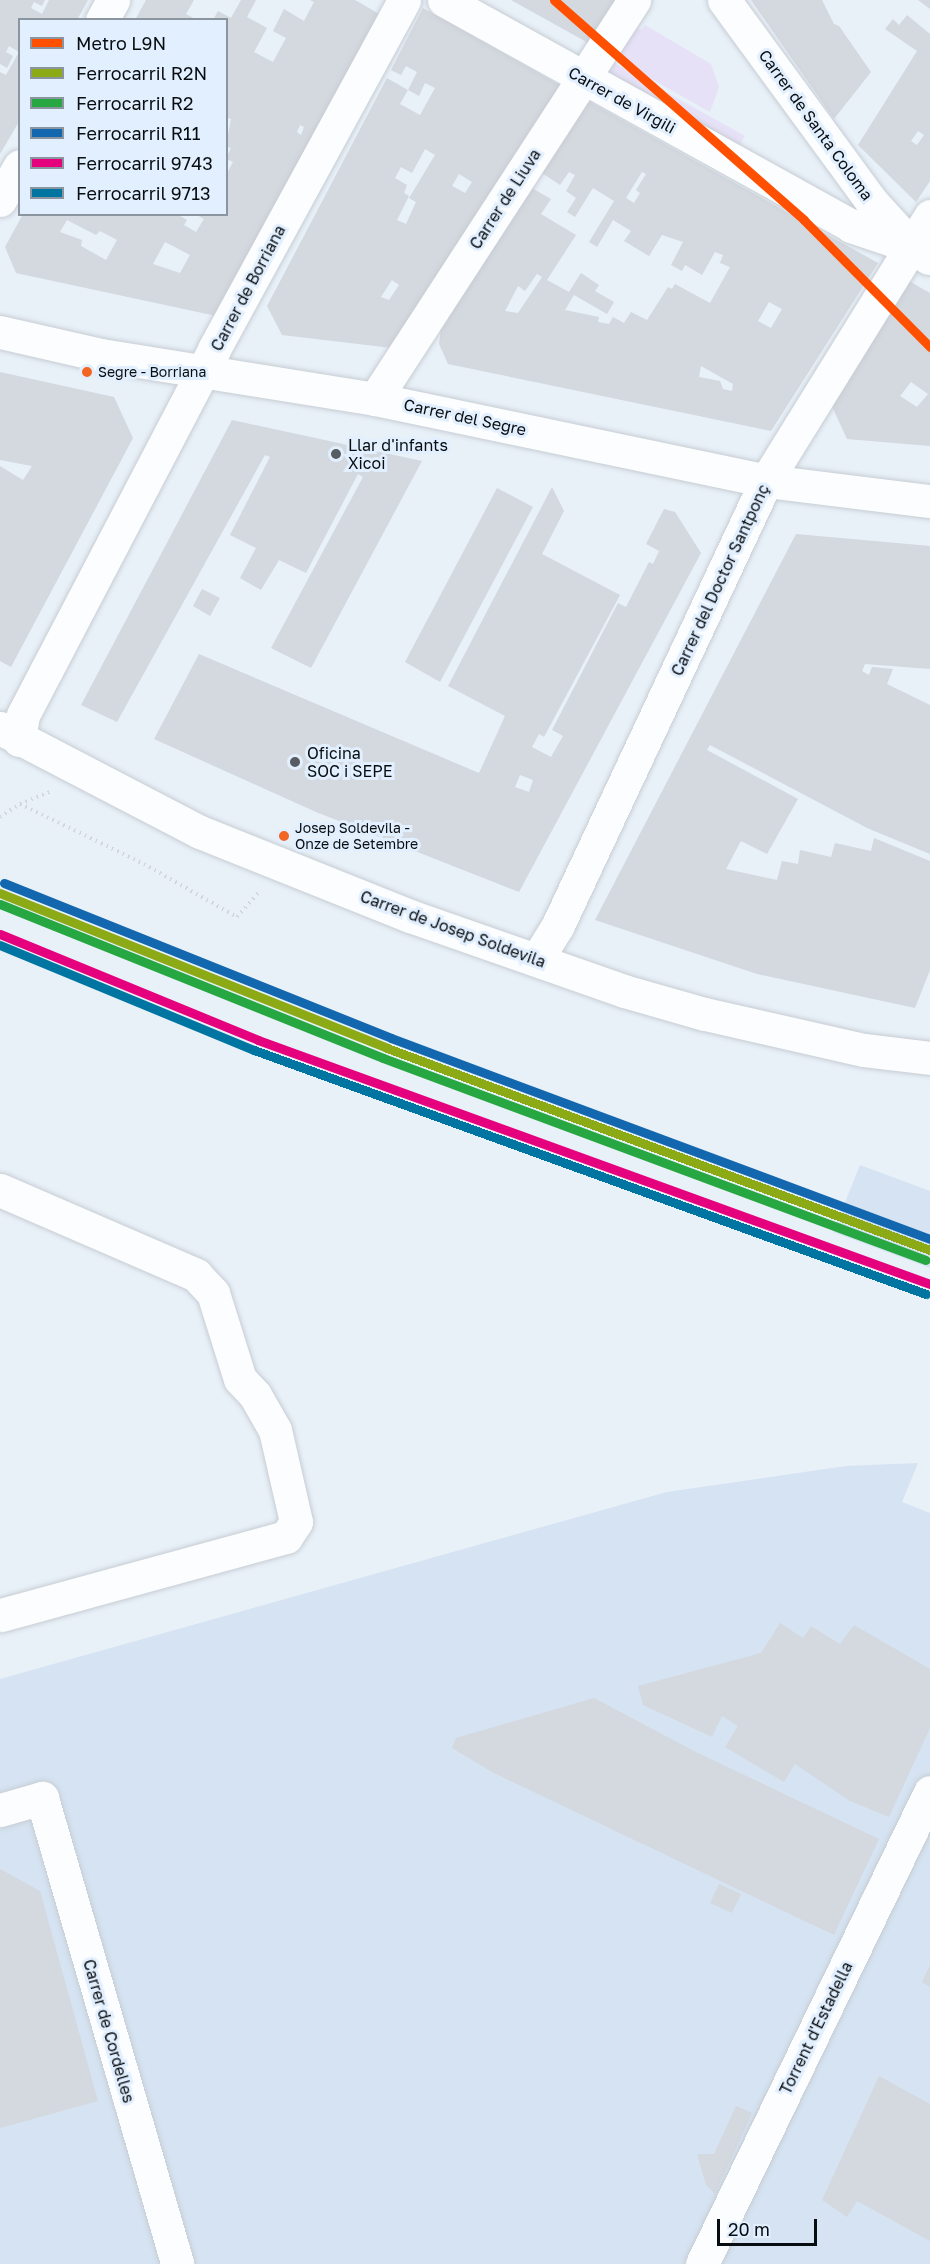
<!DOCTYPE html>
<html>
<head>
<meta charset="utf-8">
<style>
	body { margin:0 }
	#map { position:relative; width:930px; height:2264px; overflow:hidden; background:#e8f0f8; font-family:"Golos Text",sans-serif }
	div>[style] { position:absolute }
	.built>* { inset:0; background:#d5e3f2 }
	.green>* { inset:0; background:#e6e1f7 }
	.building>* { inset:0; background:#d4d8df }
	.path>* { height:4px; margin-top:-2px; transform-origin:0; background:repeating-linear-gradient(90deg,#d3d5d8 0 1.5px,transparent 0 6px) }
	.roads { filter:drop-shadow(0 0 2px #c7cdd3) drop-shadow(0 0 2px #c7cdd3) }
	.minor>* { height:33px; margin:-16.5px; padding:0 16.5px; transform-origin:16.5px; border-radius:16.5px; background:#fcfdfe }
	.rail-1>* { height:9px; margin:-4.5px; padding:0 4.5px; transform-origin:4.5px; border-radius:4.5px; background:#8baa16 }
	.rail-2>* { height:9px; margin:-4.5px; padding:0 4.5px; transform-origin:4.5px; border-radius:4.5px; background:#26a741 }
	.rail-3>* { height:9px; margin:-4.5px; padding:0 4.5px; transform-origin:4.5px; border-radius:4.5px; background:#1267af }
	.rail-4>* { height:9px; margin:-4.5px; padding:0 4.5px; transform-origin:4.5px; border-radius:4.5px; background:#e5007d }
	.rail-5>* { height:9px; margin:-4.5px; padding:0 4.5px; transform-origin:4.5px; border-radius:4.5px; background:#0075a1 }
	.metro-1>* { height:9px; margin:-4.5px; padding:0 4.5px; transform-origin:4.5px; border-radius:4.5px; background:#fe5000 }
	.dots>* { width:16px; height:16px; translate:-50% -50%; box-sizing:border-box; border:3px solid #e2effe; border-radius:50% }
	span { translate:-50% -50%; white-space:nowrap; text-align:center; line-height:1.15; -webkit-text-stroke:6px #e2effe; paint-order:stroke }
	.bus-label { font-size:14px; color:#080d11 }
	.left { translate:0 -50%; text-align:left }
	.street-label { font-size:16px; color:#080d11 }
	.poi-label { font-size:16px; color:#080d11 }
	.legend { position:absolute; left:18px; top:18px; width:210px; height:198px; box-sizing:border-box; background:#e2effe; border:2px solid #8b959f; margin:0; padding:8px 10px; list-style:none; font-size:18px; color:#080d11 }
	.legend li { display:flex; align-items:center; gap:12px; height:30px }
	.legend b { width:30px; border:2px solid #8b959f }
	.scale { position:absolute; left:717px; top:2219px; width:100px; height:27px; box-sizing:border-box; border:3px solid #080d11; border-top:0; padding-left:8px; font-size:18px; line-height:21px; white-space:nowrap; color:#080d11; -webkit-text-stroke:4px #e2effe; paint-order:stroke }
</style>
</head>
<body>
<div id="map">
	<div class="built">
		<div style="clip-path:polygon(860px 1165px,930px 1191px,930px 1268px,833px 1232px)"></div>
		<div style="clip-path:polygon(918px 1463px,902px 1502px,930px 1513px,930px 2264px,0 2264px,0 1679px,667px 1492px,846px 1466px)"></div>
	</div>
	<div class="green">
		<div style="clip-path:polygon(625px 23px,642px 30px,645px 25px,711px 64px,719px 87px,710px 112px,605px 53px)"></div>
		<div style="clip-path:polygon(605px 58px,745px 136px,734px 154px,594px 76px)"></div>
	</div>
	<div class="building">
		<div style="clip-path:polygon(0 0,45px 0,42px 6px,34px 2px,31px 8px,42px 14px,49px 0,88px 0,77px 20px,20px 20px,20px 120px,0 154px,0 72px,6px 75px,19px 52px,9px 46px,6px 52px,13px 56px,7px 68px,0 64px)"></div>
		<div style="clip-path:polygon(146px 0,194px 0,186px 14px,197px 20px,135px 20px)"></div>
		<div style="clip-path:polygon(evenodd,241px 0,256px 0,247px 17px,267px 28px,254px 52px,273px 62px,286px 38px,273px 31px,284px 9px,304px 21px,314px 2px,310px 0,355px 0,381px 15px,221px 317px,16px 273px,5px 247px,23px 214px,177px 214px,187px 220px,184px 225px,196px 232px,204px 219px,195px 214px,226px 214px,226px 175px,233px 162px,226px 159px,231px 148px,226px 146px,231px 119px,226px 117px,226px 20px,213px 20px,218px 11px,231px 18px,241px 0,300px 125px,304px 127px,301px 135px,297px 132px,300px 125px,241px 0,67px 220px,96px 235px,100px 231px,117px 240px,106px 260px,81px 246px,82px 240px,60px 232px,67px 220px,241px 0,165px 242px,190px 255px,180px 273px,153px 264px,165px 242px)"></div>
		<div style="clip-path:polygon(511px 0,619px 0,590px 44px)"></div>
		<div style="clip-path:polygon(751px 0,822px 0,834px 24px,839px 26px,871px 72px,834px 119px)"></div>
		<div style="clip-path:polygon(918px 0,930px 0,930px 9px)"></div>
		<div style="clip-path:polygon(evenodd,423px 8px,563px 87px,392px 348px,282px 335px,267px 306px,387px 78px,408px 90px,400px 104px,420px 115px,435px 88px,425px 83px,419px 96px,408px 90px,417px 72px,406px 66px,401px 75px,391px 70px,423px 8px,425px 149px,435px 155px,409px 198px,416px 202px,406px 224px,397px 220px,409px 196px,404px 193px,407px 185px,395px 178px,401px 167px,412px 173px,425px 149px,423px 8px,459px 174px,472px 182px,465px 193px,452px 186px,459px 174px,423px 8px,392px 280px,399px 285px,389px 300px,381px 297px,392px 280px)"></div>
		<div style="clip-path:polygon(evenodd,907px 15px,930px 34px,930px 181px,916px 202px,858px 145px,917px 51px,885px 29px,893px 19px,899px 25px,907px 15px,918px 131px,924px 135px,917px 145px,911px 141px,918px 131px)"></div>
		<div style="clip-path:polygon(evenodd,588px 101px,878px 263px,771px 431px,448px 364px,439px 344px,441px 328px,532px 188px,551px 199px,541px 214px,576px 235px,547px 280px,569px 292px,581px 273px,599px 285px,595px 291px,614px 302px,607px 314px,574px 295px,565px 310px,599px 317px,598px 322px,609px 324px,613px 317px,624px 323px,631px 312px,647px 320px,668px 287px,672px 289px,675px 284px,710px 303px,730px 267px,720px 263px,723px 255px,715px 252px,702px 275px,685px 265px,682px 271px,671px 265px,683px 242px,662px 235px,649px 256px,624px 241px,631px 231px,613px 220px,597px 247px,589px 242px,614px 201px,593px 188px,575px 217px,567px 212px,576px 198px,566px 191px,575px 175px,569px 172px,560px 185px,542px 173px,588px 101px,642px 172px,646px 174px,636px 190px,640px 193px,634px 203px,626px 198px,642px 172px,588px 101px,537px 274px,542px 277px,518px 313px,505px 311px,518px 286px,525px 291px,537px 274px,588px 101px,769px 302px,782px 309px,771px 328px,758px 321px,769px 302px,588px 101px,701px 366px,733px 384px,732px 391px,723px 389px,720px 381px,699px 377px,701px 366px)"></div>
		<div style="clip-path:polygon(evenodd,907px 280px,930px 293px,930px 446px,847px 439px,830px 402px,907px 280px,911px 382px,928px 394px,917px 407px,900px 396px,911px 382px)"></div>
		<div style="clip-path:polygon(0 372px,114px 397px,133px 438px,11px 667px,0 661px,0 466px,23px 480px,32px 466px,0 460px)"></div>
		<div style="clip-path:polygon(232px 420px,422px 461px,311px 668px,271px 648px,363px 477px,358px 474px,306px 573px,279px 560px,261px 590px,240px 578px,256px 548px,230px 535px,270px 457px,265px 455px,117px 722px,81px 705px)"></div>
		<div style="clip-path:polygon(evenodd,552px 487px,564px 511px,542px 554px,620px 595px,544px 737px,539px 734px,532px 747px,551px 757px,563px 736px,552px 730px,618px 603px,626px 607px,649px 562px,653px 564px,659px 551px,646px 544px,664px 509px,675px 512px,701px 553px,519px 892px,316px 812px,154px 739px,199px 654px,479px 773px,505px 716px,448px 686px,552px 487px,520px 775px,533px 780px,529px 792px,515px 787px,520px 775px)"></div>
		<div style="clip-path:polygon(497px 488px,533px 507px,440px 682px,405px 662px)"></div>
		<div style="clip-path:polygon(796px 534px,930px 546px,930px 669px,865px 664px,862px 671px,869px 675px,872px 667px,893px 669px,887px 684px,930px 705px,930px 854px,867px 828px,710px 745px,707px 750px,798px 799px,767px 854px,741px 841px,726px 869px,777px 880px,782px 861px,798px 864px,800px 850px,831px 857px,835px 843px,871px 851px,874px 838px,930px 861px,930px 970px,915px 1008px,757px 974px,595px 920px)"></div>
		<div style="clip-path:polygon(202px 589px,220px 598px,210px 616px,193px 606px)"></div>
		<div style="clip-path:polygon(780px 1623px,803px 1638px,811px 1626px,840px 1644px,854px 1625px,930px 1669px,930px 1728px,889px 1817px,850px 1801px,795px 1764px,784px 1782px,725px 1747px,738px 1726px,722px 1716px,712px 1737px,643px 1705px,638px 1686px,761px 1653px)"></div>
		<div style="clip-path:polygon(594px 1698px,696px 1752px,879px 1839px,834px 1935px,492px 1772px,452px 1748px,456px 1738px)"></div>
		<div style="clip-path:polygon(0 1869px,40px 1891px,98px 2101px,0 2128px)"></div>
		<div style="clip-path:polygon(719px 1884px,741px 1894px,732px 1913px,710px 1903px)"></div>
		<div style="clip-path:polygon(930px 1965px,930px 1987px,922px 1982px)"></div>
		<div style="clip-path:polygon(879px 2076px,930px 2104px,930px 2241px,857px 2201px,847px 2217px,822px 2200px)"></div>
		<div style="clip-path:polygon(736px 2106px,752px 2113px,715px 2194px,706px 2185px,697px 2154px,714px 2154px)"></div>
	</div>
	<div class="path">
		<div style="left:20px;top:804px;width:138px;rotate:25.8deg"></div>
		<div style="left:144px;top:864px;width:107px;rotate:29.7deg"></div>
		<div style="left:237px;top:917px;width:33px;rotate:-49deg"></div>
		<div style="left:0;top:817px;width:24px;rotate:-33deg"></div>
		<div style="left:20px;top:804px;width:32px;rotate:-22deg"></div>
	</div>
	<div class="roads">
		<div class="minor">
			<div style="left:444px;top:0;width:466px;rotate:29deg"></div>
			<div style="left:851px;top:226px;width:65px;rotate:18.7deg"></div>
			<div style="left:913px;top:247px;width:19px;rotate:35deg"></div>
			<div style="left:724px;top:0;width:249px;rotate:53.8deg"></div>
			<div style="left:871px;top:201px;width:59px;rotate:47.7deg"></div>
			<div style="left:102px;top:20px;width:23px;rotate:-61deg"></div>
			<div style="left:0;top:200px;width:39px;rotate:-60deg"></div>
			<div style="left:0;top:332px;width:104px;rotate:12.8deg"></div>
			<div style="left:101px;top:355px;width:278px;rotate:9.1deg"></div>
			<div style="left:375px;top:399px;width:400px;rotate:11.8deg"></div>
			<div style="left:766px;top:481px;width:165px;rotate:7deg"></div>
			<div style="left:375px;top:399px;width:476px;rotate:-57deg"></div>
			<div style="left:0;top:728px;width:225px;rotate:27.5deg"></div>
			<div style="left:200px;top:832px;width:226px;rotate:21.8deg"></div>
			<div style="left:410px;top:916px;width:227px;rotate:19.3deg"></div>
			<div style="left:624px;top:991px;width:84px;rotate:15.9deg"></div>
			<div style="left:705px;top:1014px;width:163px;rotate:12.8deg"></div>
			<div style="left:864px;top:1050px;width:66px;rotate:6.9deg"></div>
			<div style="left:19px;top:740px;width:25px;rotate:-81deg"></div>
			<div style="left:23px;top:715px;width:50px;rotate:-62.4deg"></div>
			<div style="left:46px;top:671px;width:363px;rotate:-62.4deg"></div>
			<div style="left:214px;top:349px;width:397px;rotate:-61.4deg"></div>
			<div style="left:537px;top:959px;width:40px;rotate:-58deg"></div>
			<div style="left:558px;top:925px;width:490px;rotate:-64.9deg"></div>
			<div style="left:766px;top:481px;width:312px;rotate:-58.2deg"></div>
			<div style="left:0;top:1190px;width:214px;rotate:23.4deg"></div>
			<div style="left:196px;top:1275px;width:25px;rotate:47deg"></div>
			<div style="left:213px;top:1293px;width:90px;rotate:72.6deg"></div>
			<div style="left:240px;top:1379px;width:22px;rotate:47deg"></div>
			<div style="left:255px;top:1395px;width:40px;rotate:60.3deg"></div>
			<div style="left:275px;top:1430px;width:94px;rotate:77.1deg"></div>
			<div style="left:296px;top:1522px;width:18px;rotate:124deg"></div>
			<div style="left:286px;top:1537px;width:296px;rotate:164.7deg"></div>
			<div style="left:0;top:1810px;width:44px;rotate:-15.9deg"></div>
			<div style="left:42px;top:1798px;width:485px;rotate:73.8deg"></div>
			<div style="left:702px;top:2264px;width:524px;rotate:-64.22deg"></div>
		</div>
	</div>
	<div class="rail-1">
		<div style="left:0;top:893px;width:417px;rotate:21.8deg"></div>
		<div style="left:387px;top:1048px;width:579px;rotate:20.41deg"></div>
	</div>
	<div class="rail-2">
		<div style="left:0;top:904px;width:413px;rotate:21.9deg"></div>
		<div style="left:383px;top:1058px;width:579px;rotate:20.41deg"></div>
	</div>
	<div class="rail-3">
		<div style="left:4px;top:883px;width:417px;rotate:21.8deg"></div>
		<div style="left:391px;top:1038px;width:575px;rotate:20.45deg"></div>
	</div>
	<div class="rail-4">
		<div style="left:0;top:934px;width:279px;rotate:22.3deg"></div>
		<div style="left:258px;top:1040px;width:715px;rotate:19.96deg"></div>
	</div>
	<div class="rail-5">
		<div style="left:0;top:945px;width:275px;rotate:22.5deg"></div>
		<div style="left:254px;top:1050px;width:715px;rotate:19.96deg"></div>
	</div>
	<div class="metro-1">
		<div style="left:554px;top:0;width:333px;rotate:41.3deg"></div>
		<div style="left:804px;top:220px;width:179px;rotate:45.2deg"></div>
	</div>
	<div class="dots">
		<div style="left:87px;top:372px;background:#f26522"></div>
		<div style="left:336px;top:454px;background:#565c62"></div>
		<div style="left:295px;top:762px;background:#565c62"></div>
		<div style="left:284px;top:836px;background:#f26522"></div>
	</div>
	<div class="bus-label">
		<span class="left" style="left:98px;top:372px">Segre - Borriana</span>
		<span class="left" style="left:295px;top:836px">Josep Soldevila -<br>Onze de Setembre</span>
	</div>
	<div class="street-label">
		<span style="left:622px;top:100px;rotate:29deg">Carrer de Virgili</span>
		<span style="left:816px;top:125px;rotate:54deg">Carrer de Santa Coloma</span>
		<span style="left:505px;top:199px;rotate:-57deg">Carrer de Liuva</span>
		<span style="left:248px;top:288px;rotate:-62deg">Carrer de Borriana</span>
		<span style="left:465px;top:417px;rotate:12deg">Carrer del Segre</span>
		<span style="left:720px;top:580px;rotate:-65deg">Carrer del Doctor Santponç</span>
		<span style="left:453px;top:929px;rotate:20deg">Carrer de Josep Soldevila</span>
		<span style="left:816px;top:2028px;rotate:-64deg">Torrent d'Estadella</span>
		<span style="left:109px;top:2031px;rotate:74deg">Carrer de Cordelles</span>
	</div>
	<div class="poi-label">
		<span class="left" style="left:348px;top:454px">Llar d'infants<br>Xicoi</span>
		<span class="left" style="left:307px;top:762px">Oficina<br>SOC i SEPE</span>
	</div>
	<ul class="legend">
	<li><b style="height:8px;background:#fe5000"></b>Metro L9N</li>
	<li><b style="height:8px;background:#8baa16"></b>Ferrocarril R2N</li>
	<li><b style="height:8px;background:#26a741"></b>Ferrocarril R2</li>
	<li><b style="height:8px;background:#1267af"></b>Ferrocarril R11</li>
	<li><b style="height:8px;background:#e5007d"></b>Ferrocarril 9743</li>
	<li><b style="height:8px;background:#0075a1"></b>Ferrocarril 9713</li>
	</ul>
	<div class="scale">20 m</div>
</div>
</body>
</html>
